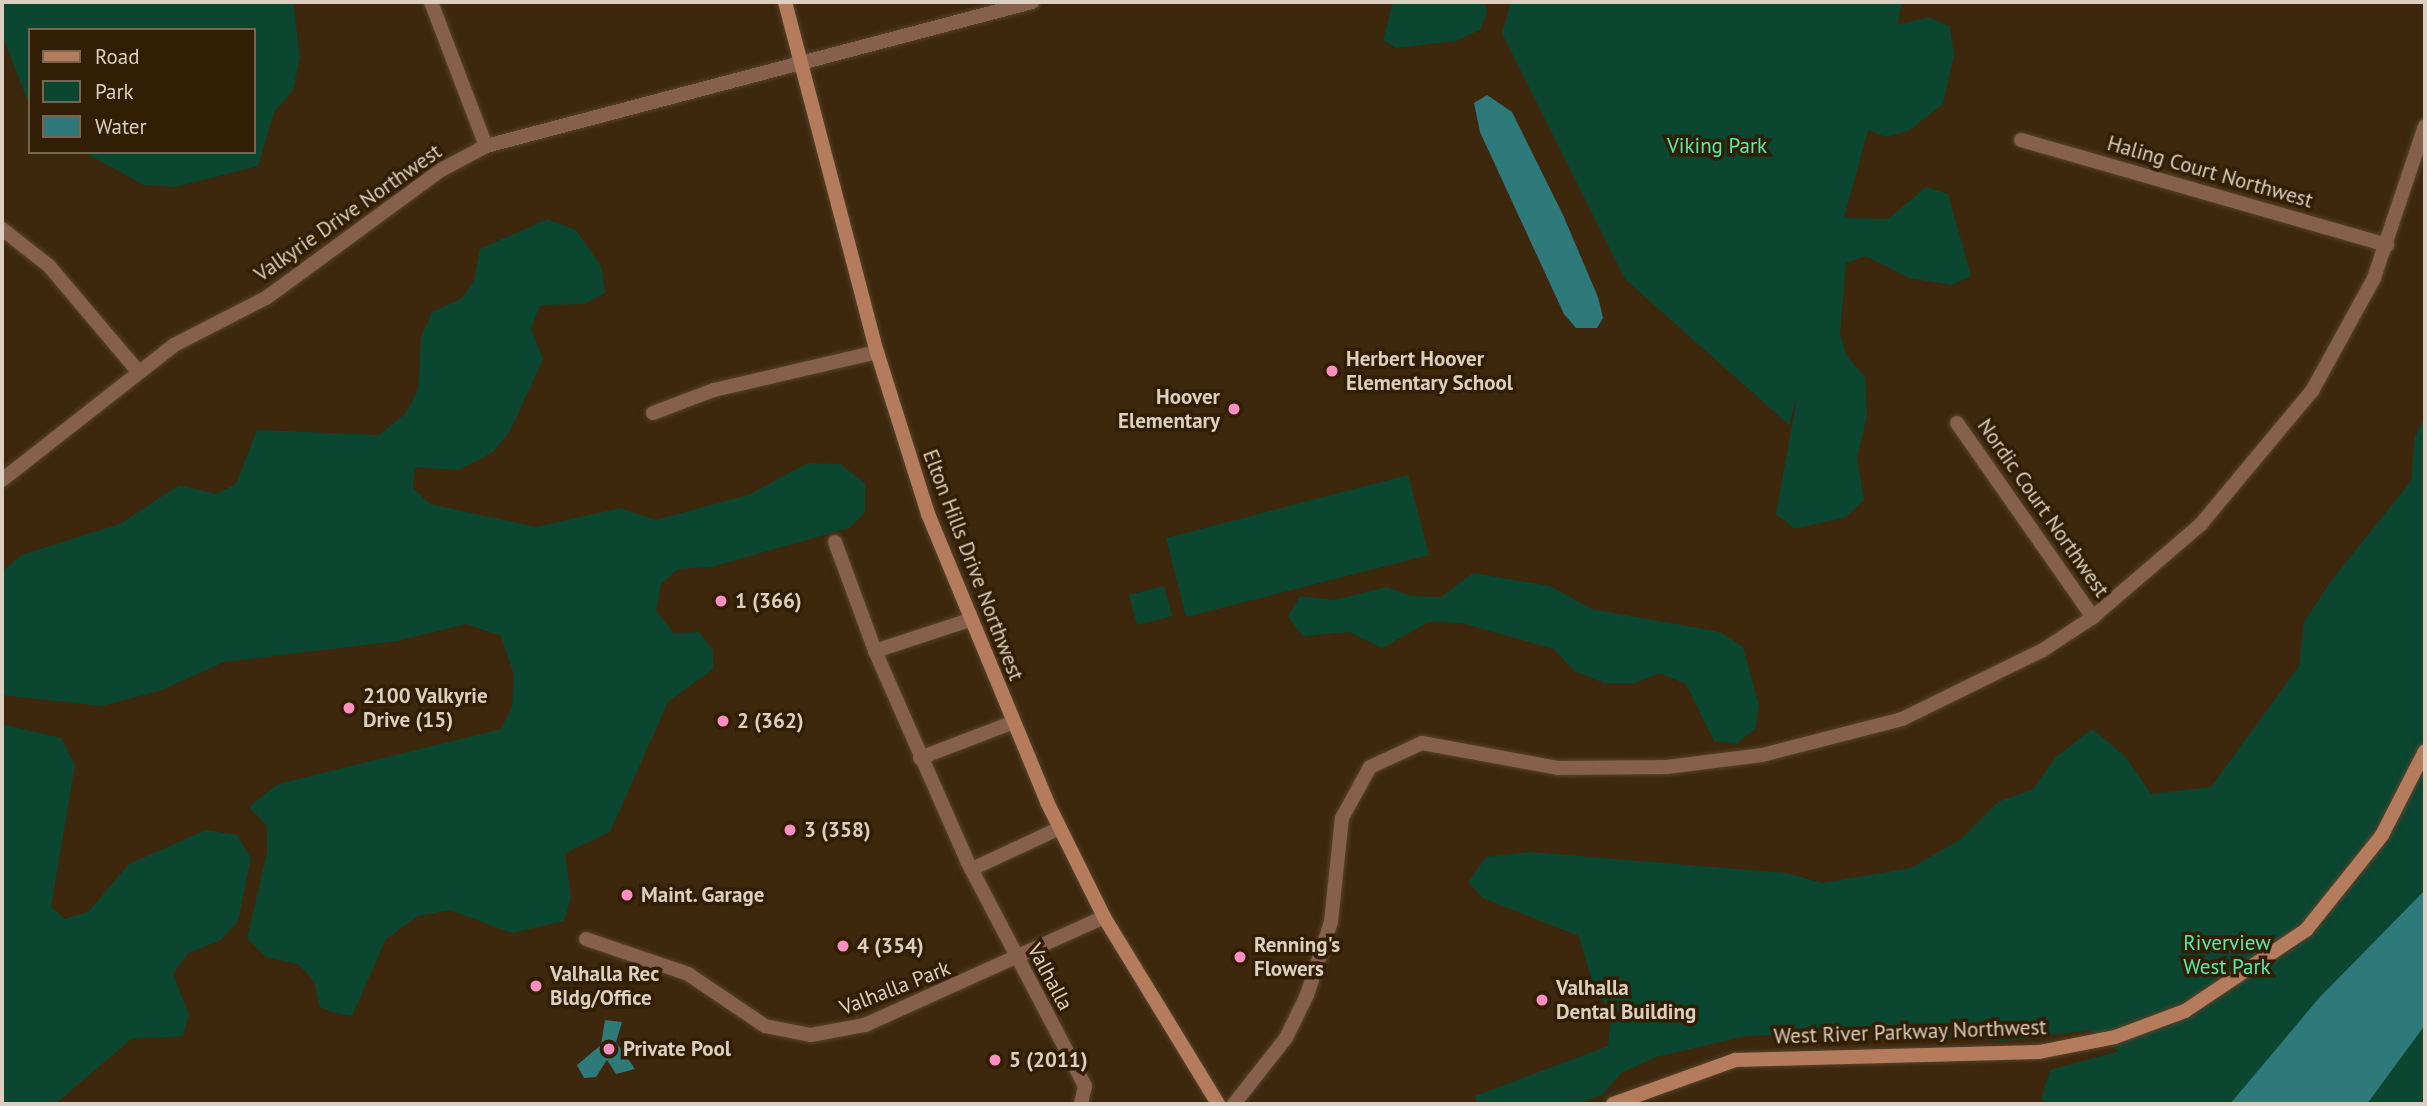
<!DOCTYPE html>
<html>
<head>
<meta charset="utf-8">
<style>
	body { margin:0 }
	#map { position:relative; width:2427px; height:1106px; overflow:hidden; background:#3d280e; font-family:"PT Sans",sans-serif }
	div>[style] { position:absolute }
	.green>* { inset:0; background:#0b4631 }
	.water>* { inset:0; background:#2e7a7a }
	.roads { filter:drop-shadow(0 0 2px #56432a) drop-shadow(0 0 2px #56432a) }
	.minor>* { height:14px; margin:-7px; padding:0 7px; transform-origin:7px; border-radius:7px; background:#84604d }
	.secondary>* { height:14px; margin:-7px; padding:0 7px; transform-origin:7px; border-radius:7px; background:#b47c5d }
	.dots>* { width:19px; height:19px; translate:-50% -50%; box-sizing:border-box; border:4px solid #321e04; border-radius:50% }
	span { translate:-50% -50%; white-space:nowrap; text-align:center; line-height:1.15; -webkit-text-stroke:7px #321e04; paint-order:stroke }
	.park-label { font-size:21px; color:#55ebb1 }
	.street-label { font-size:21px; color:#dccfc0 }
	.poi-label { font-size:21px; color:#dccfc0; font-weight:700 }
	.left { translate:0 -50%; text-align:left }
	.right { translate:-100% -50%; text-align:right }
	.frame { position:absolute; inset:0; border:4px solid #dccfc0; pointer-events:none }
	.legend { position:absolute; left:28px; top:28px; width:228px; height:126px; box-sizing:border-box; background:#321e04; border:2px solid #76654f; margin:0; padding:9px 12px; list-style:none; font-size:21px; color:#dccfc0 }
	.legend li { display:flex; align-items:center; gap:14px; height:35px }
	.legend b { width:35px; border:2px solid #76654f }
</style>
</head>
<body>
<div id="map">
	<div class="green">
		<div style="clip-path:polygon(2px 2px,293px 2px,300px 57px,293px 90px,274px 112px,258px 166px,175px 187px,144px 185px,84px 152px,254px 152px,254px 30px,30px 30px,30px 107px,2px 35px)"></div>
		<div style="clip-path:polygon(1393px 2px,1484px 2px,1487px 12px,1480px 30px,1456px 41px,1396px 48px,1383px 40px)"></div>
		<div style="clip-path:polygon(1511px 2px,1902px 2px,1897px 25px,1929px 17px,1950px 27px,1954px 55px,1943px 104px,1908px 131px,1886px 137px,1868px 130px,1844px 218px,1888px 219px,1926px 187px,1948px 194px,1971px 276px,1952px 285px,1909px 278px,1866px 256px,1846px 263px,1840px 333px,1846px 355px,1865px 377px,1867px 416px,1857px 458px,1864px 500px,1846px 517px,1795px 529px,1776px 514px,1798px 393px,1789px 425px,1625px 279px,1502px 33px)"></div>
		<div style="clip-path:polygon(547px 219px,576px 230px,601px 266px,605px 293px,584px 304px,540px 305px,531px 329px,543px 359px,510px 431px,493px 452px,458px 470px,415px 467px,413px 488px,430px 504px,536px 527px,620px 508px,656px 520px,748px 495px,808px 463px,840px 464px,865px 483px,865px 512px,849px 528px,711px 567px,678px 569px,661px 584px,656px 611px,674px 633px,699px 632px,713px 650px,713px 669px,668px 702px,610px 832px,565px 853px,571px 898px,564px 921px,512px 933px,450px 910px,418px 916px,386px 939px,352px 1016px,335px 1013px,320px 1007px,314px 981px,298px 964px,266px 957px,247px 938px,267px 853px,267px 826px,249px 807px,278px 784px,501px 729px,512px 707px,514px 675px,501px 636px,466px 624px,397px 641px,224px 662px,159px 691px,101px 706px,2px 695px,2px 572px,21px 555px,120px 524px,179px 485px,216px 494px,236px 484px,257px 430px,379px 435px,406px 413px,418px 389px,421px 337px,432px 312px,461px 299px,474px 281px,480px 249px)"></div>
		<div style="clip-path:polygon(2425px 416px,2425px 1104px,2051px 1104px,2041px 1099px,2050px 1070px,2119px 1051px,2090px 1030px,2005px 1041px,1860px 1032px,1746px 1036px,1656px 1057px,1621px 1073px,1602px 1095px,1576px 1104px,1478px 1104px,1475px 1096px,1608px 1046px,1612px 1011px,1595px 992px,1579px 936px,1483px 898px,1468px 882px,1486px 857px,1531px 852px,1787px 873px,1822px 883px,1911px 868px,1961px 839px,1998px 802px,2033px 789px,2056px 757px,2092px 729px,2125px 756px,2151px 794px,2211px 787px,2299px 666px,2304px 622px,2331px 581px,2411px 481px,2415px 437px)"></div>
		<div style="clip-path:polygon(1408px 475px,1429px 555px,1186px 617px,1166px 538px)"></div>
		<div style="clip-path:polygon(1473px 573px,1550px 586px,1592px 609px,1720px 632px,1743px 647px,1759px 706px,1755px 729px,1736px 744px,1714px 741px,1686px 684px,1659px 673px,1635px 683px,1604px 683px,1573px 670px,1554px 649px,1462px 623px,1429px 622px,1382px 648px,1349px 632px,1303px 636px,1288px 617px,1300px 596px,1334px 600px,1387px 587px,1411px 596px,1441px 597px)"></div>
		<div style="clip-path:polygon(1164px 586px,1172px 616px,1137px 625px,1129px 595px)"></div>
		<div style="clip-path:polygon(2px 724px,61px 738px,75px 765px,51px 907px,65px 919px,89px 911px,129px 864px,206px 830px,237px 835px,251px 858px,238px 921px,221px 940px,188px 953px,173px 974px,189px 1015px,183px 1036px,131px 1039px,55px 1104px,2px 1104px)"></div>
	</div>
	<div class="water">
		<div style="clip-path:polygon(1487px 95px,1512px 112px,1563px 215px,1598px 297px,1603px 318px,1597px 328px,1576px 328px,1564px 314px,1480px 132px,1474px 103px)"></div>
		<div style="clip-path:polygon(2425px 890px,2425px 1025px,2367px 1104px,2230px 1104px,2319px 998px)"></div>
		<div style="clip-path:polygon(605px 1020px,622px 1022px,616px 1042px,635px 1069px,616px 1074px,607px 1060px,596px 1077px,584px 1078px,577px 1065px,601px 1045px)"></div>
	</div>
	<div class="roads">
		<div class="minor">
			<div style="left:431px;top:2px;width:154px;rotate:69.1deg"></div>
			<div style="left:2021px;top:140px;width:381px;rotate:16deg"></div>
			<div style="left:2px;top:229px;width:60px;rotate:38.2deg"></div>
			<div style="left:49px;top:266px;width:136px;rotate:49.8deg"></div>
			<div style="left:653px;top:413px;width:65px;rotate:-20.7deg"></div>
			<div style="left:714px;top:390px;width:167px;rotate:-13.1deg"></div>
			<div style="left:1957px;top:423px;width:237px;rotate:55deg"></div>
			<div style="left:2px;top:480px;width:219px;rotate:-38.1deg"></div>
			<div style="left:174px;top:345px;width:103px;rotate:-27.1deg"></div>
			<div style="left:266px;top:298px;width:217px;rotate:-36.2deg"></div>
			<div style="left:441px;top:170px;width:51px;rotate:-28.1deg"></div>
			<div style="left:486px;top:146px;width:565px;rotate:-14.77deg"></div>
			<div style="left:835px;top:542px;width:116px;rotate:69.8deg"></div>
			<div style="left:875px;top:651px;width:229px;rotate:66.3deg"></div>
			<div style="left:967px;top:861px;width:254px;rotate:62.3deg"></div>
			<div style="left:1085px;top:1086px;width:18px;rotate:103deg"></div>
			<div style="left:875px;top:651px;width:100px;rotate:-18.1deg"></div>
			<div style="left:920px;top:758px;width:97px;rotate:-21deg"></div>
			<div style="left:972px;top:869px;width:97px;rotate:-25deg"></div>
			<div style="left:586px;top:939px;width:108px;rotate:18.9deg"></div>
			<div style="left:688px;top:974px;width:93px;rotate:34deg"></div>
			<div style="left:765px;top:1026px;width:47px;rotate:11.1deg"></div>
			<div style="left:811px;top:1035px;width:55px;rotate:-10.5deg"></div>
			<div style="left:865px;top:1025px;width:262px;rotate:-24.3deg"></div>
			<div style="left:1234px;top:1104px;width:84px;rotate:-51.8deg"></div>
			<div style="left:1286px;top:1038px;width:48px;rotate:-64deg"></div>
			<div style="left:1307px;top:995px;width:77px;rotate:-71.8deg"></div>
			<div style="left:1331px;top:922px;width:105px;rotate:-84deg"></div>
			<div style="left:1342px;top:818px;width:58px;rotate:-61.2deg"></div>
			<div style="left:1370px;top:767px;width:57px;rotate:-24.8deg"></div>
			<div style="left:1422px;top:743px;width:138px;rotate:10.4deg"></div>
			<div style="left:1558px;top:768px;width:109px;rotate:-0.5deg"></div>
			<div style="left:1667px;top:767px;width:96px;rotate:-7.2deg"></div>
			<div style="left:1762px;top:755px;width:145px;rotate:-14.4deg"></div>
			<div style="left:1902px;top:719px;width:157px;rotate:-26.1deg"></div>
			<div style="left:2043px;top:650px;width:60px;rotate:-33.4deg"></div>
			<div style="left:2093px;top:617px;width:143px;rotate:-40.7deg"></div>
			<div style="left:2201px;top:524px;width:173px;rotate:-50.2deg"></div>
			<div style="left:2312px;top:391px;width:129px;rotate:-61.2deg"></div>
			<div style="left:2374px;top:278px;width:160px;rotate:-71.5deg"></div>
		</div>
		<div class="secondary">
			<div style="left:785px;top:2px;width:362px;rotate:75.3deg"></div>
			<div style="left:877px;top:352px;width:170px;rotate:72.5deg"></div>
			<div style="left:928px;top:514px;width:312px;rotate:67.5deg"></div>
			<div style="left:1047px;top:802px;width:128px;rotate:63.6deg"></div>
			<div style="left:1104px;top:917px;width:219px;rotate:58.6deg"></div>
			<div style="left:1613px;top:1104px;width:130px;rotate:-19.8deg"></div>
			<div style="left:1735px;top:1060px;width:304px;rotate:-1.5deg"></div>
			<div style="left:2039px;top:1052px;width:77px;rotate:-11.2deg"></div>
			<div style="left:2115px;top:1037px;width:75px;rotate:-20.4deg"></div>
			<div style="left:2185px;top:1011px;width:146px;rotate:-33.8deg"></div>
			<div style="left:2306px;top:930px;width:122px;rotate:-51.3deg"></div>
			<div style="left:2382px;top:835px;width:94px;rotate:-62.9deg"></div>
		</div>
	</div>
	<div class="dots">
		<div style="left:1332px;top:371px;background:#fc8fc1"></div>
		<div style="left:1234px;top:409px;background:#fc8fc1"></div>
		<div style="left:721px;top:601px;background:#fc8fc1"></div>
		<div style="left:349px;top:708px;background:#fc8fc1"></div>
		<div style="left:723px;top:721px;background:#fc8fc1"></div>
		<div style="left:790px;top:830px;background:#fc8fc1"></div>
		<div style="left:627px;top:895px;background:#fc8fc1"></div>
		<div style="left:843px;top:946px;background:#fc8fc1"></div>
		<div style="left:1240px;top:957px;background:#fc8fc1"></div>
		<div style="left:536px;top:986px;background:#fc8fc1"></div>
		<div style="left:1542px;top:1000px;background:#fc8fc1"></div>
		<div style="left:609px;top:1049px;background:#fc8fc1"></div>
		<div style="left:995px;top:1060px;background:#fc8fc1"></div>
	</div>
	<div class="park-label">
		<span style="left:1717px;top:146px">Viking Park</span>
		<span style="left:2227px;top:955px">Riverview<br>West Park</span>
	</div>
	<div class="street-label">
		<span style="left:2210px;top:172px;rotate:16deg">Haling Court Northwest</span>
		<span style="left:348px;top:213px;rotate:-35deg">Valkyrie Drive Northwest</span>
		<span style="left:2043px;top:508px;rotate:55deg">Nordic Court Northwest</span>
		<span style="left:973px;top:565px;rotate:69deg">Elton Hills Drive Northwest</span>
		<span style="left:1050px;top:977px;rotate:62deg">Valhalla</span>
		<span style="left:895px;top:988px;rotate:-21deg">Valhalla Park</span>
		<span style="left:1910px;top:1032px;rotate:-2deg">West River Parkway Northwest</span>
	</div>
	<div class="poi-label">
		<span class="left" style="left:1346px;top:371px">Herbert Hoover<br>Elementary School</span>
		<span class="right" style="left:1220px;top:409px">Hoover<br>Elementary</span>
		<span class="left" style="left:735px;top:601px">1 (366)</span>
		<span class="left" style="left:363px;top:708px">2100 Valkyrie<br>Drive (15)</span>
		<span class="left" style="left:737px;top:721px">2 (362)</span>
		<span class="left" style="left:804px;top:830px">3 (358)</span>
		<span class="left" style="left:641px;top:895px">Maint. Garage</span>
		<span class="left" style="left:1254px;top:957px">Renning's<br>Flowers</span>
		<span class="left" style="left:857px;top:946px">4 (354)</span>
		<span class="left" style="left:550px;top:986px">Valhalla Rec<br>Bldg/Office</span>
		<span class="left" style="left:1556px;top:1000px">Valhalla<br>Dental Building</span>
		<span class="left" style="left:623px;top:1049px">Private Pool</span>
		<span class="left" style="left:1009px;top:1060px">5 (2011)</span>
	</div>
	<div class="frame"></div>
	<ul class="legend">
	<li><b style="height:9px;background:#b47c5d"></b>Road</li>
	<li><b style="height:19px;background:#0b4631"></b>Park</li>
	<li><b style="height:19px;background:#2e7a7a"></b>Water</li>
	</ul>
</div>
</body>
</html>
